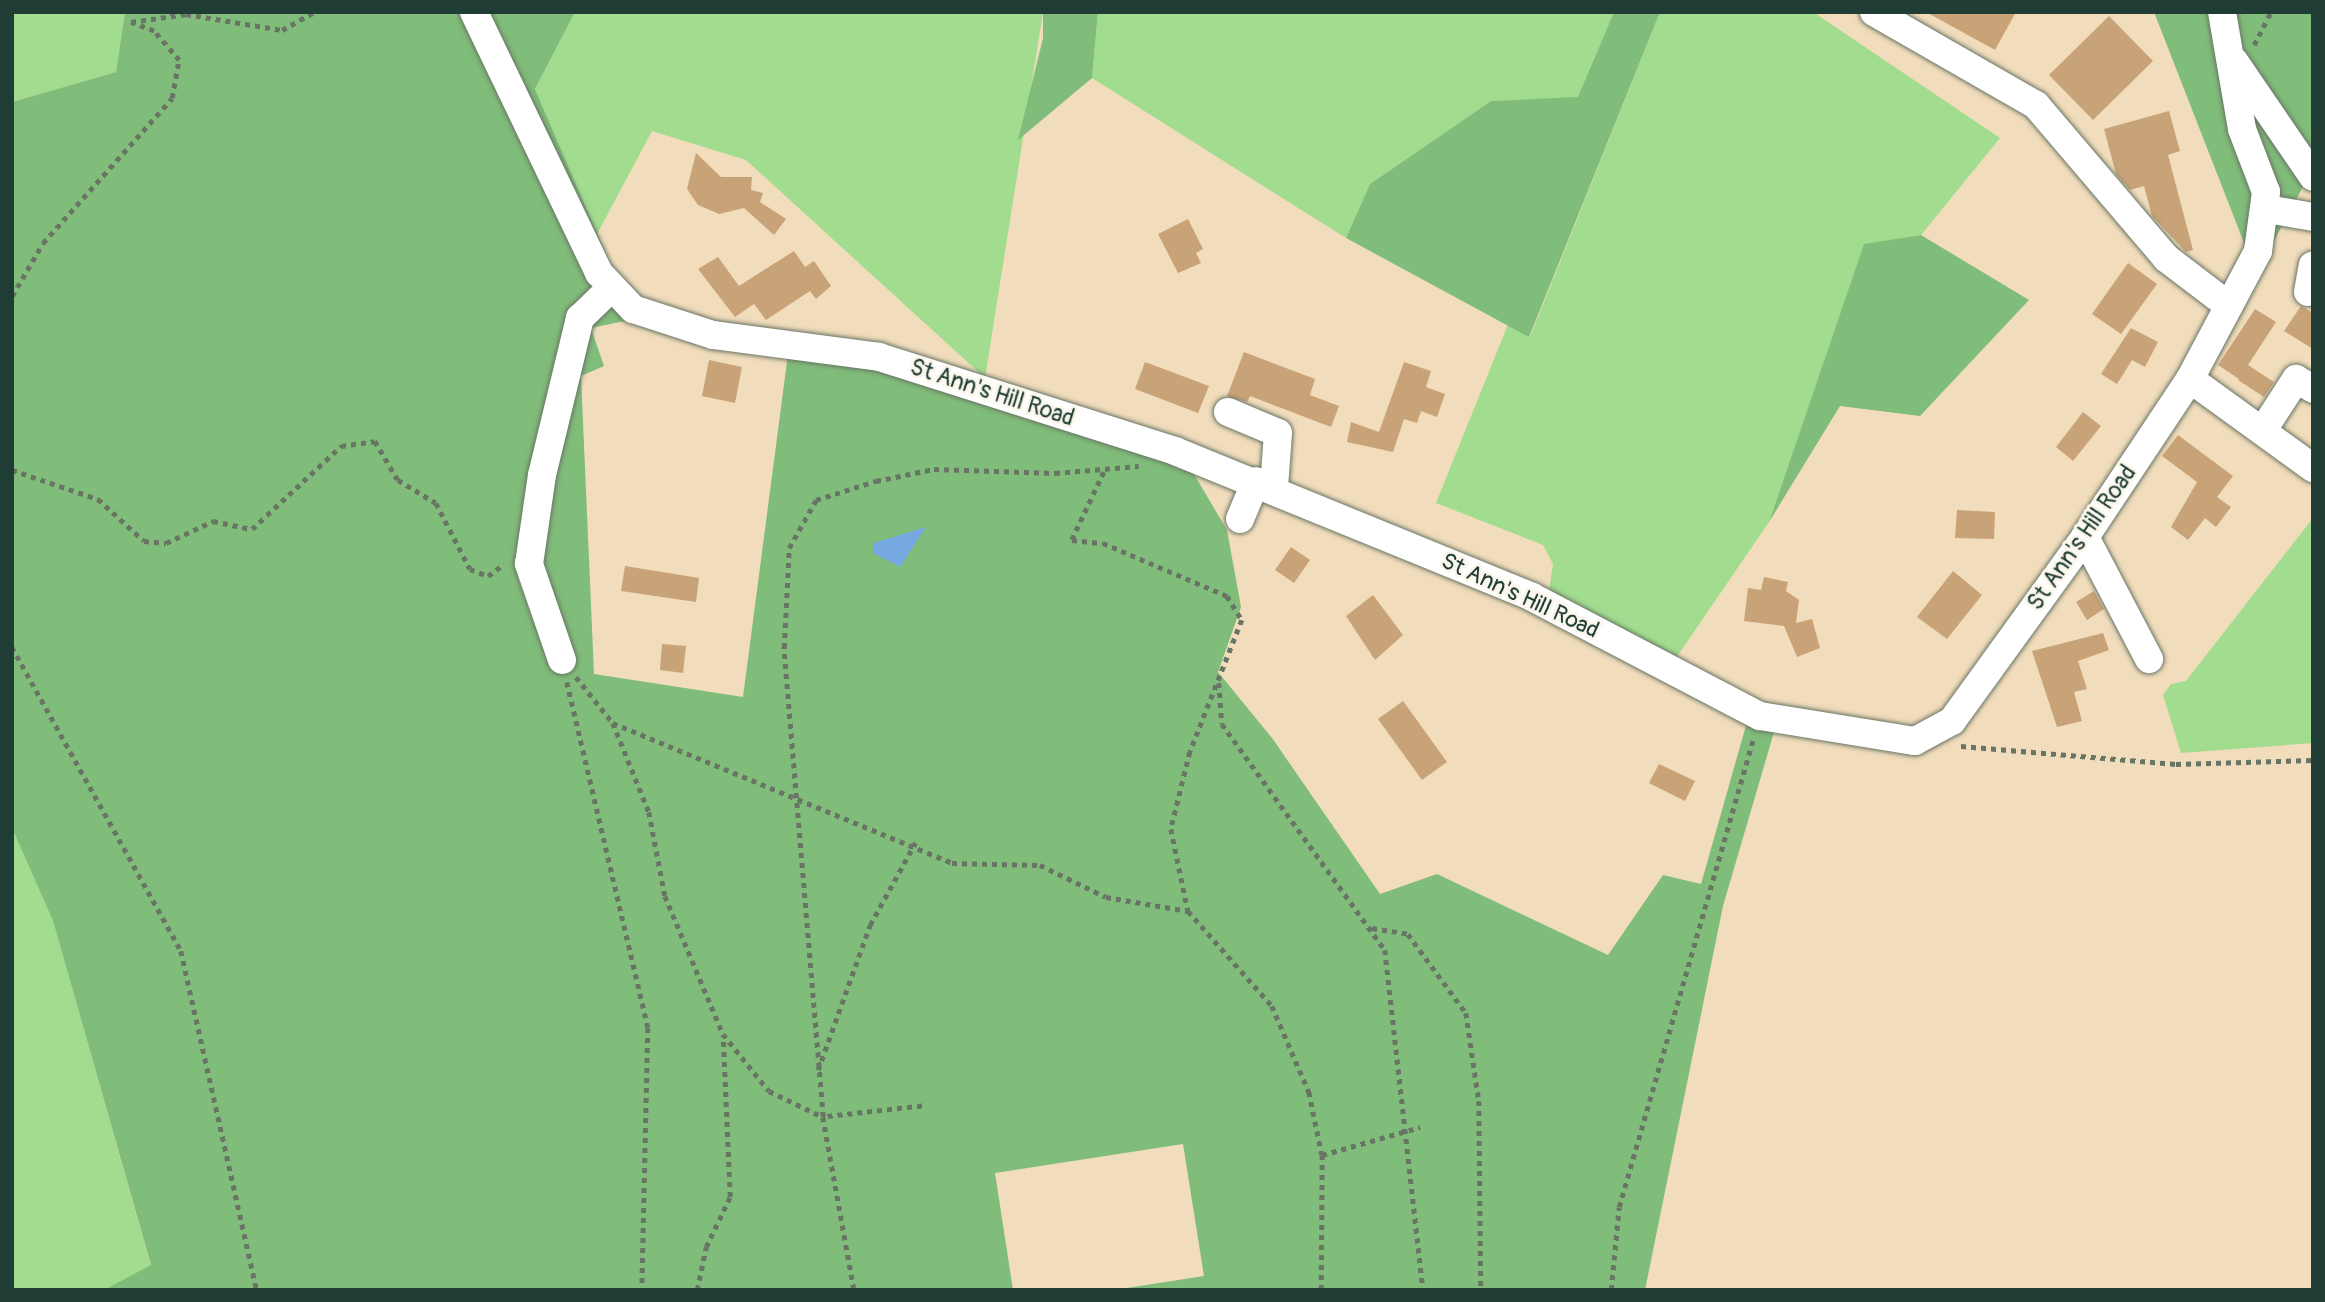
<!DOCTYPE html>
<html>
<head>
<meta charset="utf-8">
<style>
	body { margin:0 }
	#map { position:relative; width:2325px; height:1302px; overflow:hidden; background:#f1dcbc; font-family:Pangolin,sans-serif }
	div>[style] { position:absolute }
	.green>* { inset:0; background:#a1dc8f }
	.forest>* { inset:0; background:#80bc7a }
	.water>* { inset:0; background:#76a8e2 }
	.building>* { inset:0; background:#c9a378 }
	.path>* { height:4.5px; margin-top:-2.25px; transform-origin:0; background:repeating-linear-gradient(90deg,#687564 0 5px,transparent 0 10px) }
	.roads { filter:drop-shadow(0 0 2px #687564) drop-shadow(0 0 2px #687564) }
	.minor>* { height:28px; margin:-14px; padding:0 14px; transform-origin:14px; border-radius:14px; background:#fff }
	span { translate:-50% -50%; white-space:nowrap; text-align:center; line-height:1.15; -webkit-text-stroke:6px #fbf7ec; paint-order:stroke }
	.street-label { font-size:23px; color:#1f3d34 }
	.frame { position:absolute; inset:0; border:14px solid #1f3d34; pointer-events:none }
</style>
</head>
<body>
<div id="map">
	<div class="green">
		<div style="clip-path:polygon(12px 12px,125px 12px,116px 72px,12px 102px)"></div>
		<div style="clip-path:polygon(575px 12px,1043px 12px,985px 378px,746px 160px,652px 131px,597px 234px,535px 89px)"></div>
		<div style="clip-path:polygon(1098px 12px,1614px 12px,1578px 98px,1491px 101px,1370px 184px,1346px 238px,1092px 78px)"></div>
		<div style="clip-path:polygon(1660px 12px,1813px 12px,2000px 138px,1921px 235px,1864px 245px,1769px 522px,1674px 661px,1549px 590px,1553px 564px,1543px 545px,1436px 503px,1509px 322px,1530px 337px)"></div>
		<div style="clip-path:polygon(2313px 518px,2313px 743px,2181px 753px,2163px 695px,2171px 684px,2186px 681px)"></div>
		<div style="clip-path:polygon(12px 828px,53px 921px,151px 1266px,104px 1290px,12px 1290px)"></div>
	</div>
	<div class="forest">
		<div style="clip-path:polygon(evenodd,125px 12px,575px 12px,535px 89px,634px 319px,591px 328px,604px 366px,581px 376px,594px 674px,743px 697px,788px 354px,876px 366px,1188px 464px,1227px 530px,1241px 607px,1218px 672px,1272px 738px,1380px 894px,1437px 874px,1608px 955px,1663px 875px,1701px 884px,1747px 722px,1774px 732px,1723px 906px,1645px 1290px,1114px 1290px,1204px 1276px,1183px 1144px,995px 1173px,1013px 1290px,104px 1290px,151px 1265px,53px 921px,12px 828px,12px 102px,116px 72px,125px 12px,544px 569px,574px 656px,549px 665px,518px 578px,544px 569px)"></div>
		<div style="clip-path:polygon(1043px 12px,1098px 12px,1092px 78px,1018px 140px,1043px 38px)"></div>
		<div style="clip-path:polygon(1614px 12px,1660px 12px,1529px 337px,1346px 238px,1370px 184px,1491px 101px,1578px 97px)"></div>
		<div style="clip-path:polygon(2154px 12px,2313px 12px,2313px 168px,2244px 297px,2246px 248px)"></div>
		<div style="clip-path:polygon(1921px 235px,2029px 300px,1920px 416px,1840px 406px,1769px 522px,1864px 244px)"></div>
	</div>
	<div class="water">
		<div style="clip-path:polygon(926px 527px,900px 567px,873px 553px,874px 543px)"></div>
	</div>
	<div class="building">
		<div style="clip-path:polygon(1926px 12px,2016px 12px,1995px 50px)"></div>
		<div style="clip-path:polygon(2109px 16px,2153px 61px,2093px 120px,2049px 75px)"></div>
		<div style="clip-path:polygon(2169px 111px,2180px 151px,2168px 155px,2193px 250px,2186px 252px,2152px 216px,2144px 186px,2130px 190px,2116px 174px,2104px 129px)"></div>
		<div style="clip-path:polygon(696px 153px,721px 177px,752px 177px,751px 190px,763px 193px,760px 202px,786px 219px,774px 235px,744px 208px,719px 214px,698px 205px,687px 189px)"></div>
		<div style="clip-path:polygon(1188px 219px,1203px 249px,1196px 253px,1201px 263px,1178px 273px,1158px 234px)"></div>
		<div style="clip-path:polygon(794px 251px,805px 267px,814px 261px,831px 286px,816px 299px,810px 291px,766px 320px,754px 304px,735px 317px,698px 269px,718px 257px,739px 286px)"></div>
		<div style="clip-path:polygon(2128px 263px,2157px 284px,2121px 334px,2092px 314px)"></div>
		<div style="clip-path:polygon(2301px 306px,2313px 313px,2313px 349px,2284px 331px)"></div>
		<div style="clip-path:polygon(2255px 309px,2276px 322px,2248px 365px,2274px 382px,2264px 397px,2238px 380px,2247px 366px,2239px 379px,2218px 365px)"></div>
		<div style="clip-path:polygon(2131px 328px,2158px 342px,2145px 367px,2132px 360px,2117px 384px,2101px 374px)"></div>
		<div style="clip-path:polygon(1244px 352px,1315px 379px,1310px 395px,1339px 406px,1331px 427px,1250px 396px,1247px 402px,1227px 396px)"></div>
		<div style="clip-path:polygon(709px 360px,742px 367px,735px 403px,702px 396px)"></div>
		<div style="clip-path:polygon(1145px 362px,1209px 386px,1198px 413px,1135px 389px)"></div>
		<div style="clip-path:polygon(1404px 362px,1431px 371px,1426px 387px,1445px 394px,1437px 417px,1421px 411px,1417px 423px,1404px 419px,1393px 452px,1347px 442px,1351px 422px,1379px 432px)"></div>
		<div style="clip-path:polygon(2083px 412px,2101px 426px,2073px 461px,2056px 447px)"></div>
		<div style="clip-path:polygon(2178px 435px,2233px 476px,2217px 497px,2231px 507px,2216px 527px,2205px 518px,2188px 540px,2171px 527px,2197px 482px,2162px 456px)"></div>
		<div style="clip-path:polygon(1957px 510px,1995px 512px,1994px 539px,1955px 538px)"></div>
		<div style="clip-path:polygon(1291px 547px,1310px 560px,1294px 583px,1275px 570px)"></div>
		<div style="clip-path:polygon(625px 566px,699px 578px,696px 602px,621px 591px)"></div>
		<div style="clip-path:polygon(1953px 571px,1982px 595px,1947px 639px,1917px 617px)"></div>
		<div style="clip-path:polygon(1764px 577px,1788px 582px,1786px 591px,1799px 600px,1796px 623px,1812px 619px,1820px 648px,1797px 657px,1784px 626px,1744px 621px,1748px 588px,1761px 590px)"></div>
		<div style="clip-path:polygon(2094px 591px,2104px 609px,2087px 620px,2076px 602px)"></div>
		<div style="clip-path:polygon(1373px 595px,1403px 635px,1375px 660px,1346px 616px)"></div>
		<div style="clip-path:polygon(2103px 633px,2109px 650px,2078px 661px,2087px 689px,2074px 692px,2082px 721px,2057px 727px,2032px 651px)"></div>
		<div style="clip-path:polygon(662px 644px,686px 646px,683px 673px,660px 670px)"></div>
		<div style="clip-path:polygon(1403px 701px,1447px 762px,1422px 780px,1378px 719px)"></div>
		<div style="clip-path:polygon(1659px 764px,1695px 781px,1685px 801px,1649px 783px)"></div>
	</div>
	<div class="path">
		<div style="left:2254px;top:45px;width:37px;rotate:-63deg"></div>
		<div style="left:12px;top:296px;width:61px;rotate:-59.7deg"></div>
		<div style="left:43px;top:243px;width:194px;rotate:-48.3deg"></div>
		<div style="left:172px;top:98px;width:39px;rotate:-80deg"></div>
		<div style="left:179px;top:60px;width:38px;rotate:-131deg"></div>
		<div style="left:154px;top:31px;width:25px;rotate:-159deg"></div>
		<div style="left:131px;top:22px;width:56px;rotate:-8.3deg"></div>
		<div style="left:186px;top:14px;width:97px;rotate:9.5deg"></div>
		<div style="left:282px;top:30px;width:38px;rotate:-29deg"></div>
		<div style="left:12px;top:470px;width:91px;rotate:18.6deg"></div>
		<div style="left:98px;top:499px;width:62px;rotate:42.4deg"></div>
		<div style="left:144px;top:541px;width:22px;rotate:5deg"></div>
		<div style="left:166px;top:543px;width:52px;rotate:-25.1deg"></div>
		<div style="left:213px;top:521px;width:40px;rotate:12deg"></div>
		<div style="left:252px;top:529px;width:122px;rotate:-43deg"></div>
		<div style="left:341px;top:446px;width:34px;rotate:-8deg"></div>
		<div style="left:375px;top:441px;width:45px;rotate:59.5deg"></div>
		<div style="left:398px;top:480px;width:44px;rotate:31.2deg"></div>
		<div style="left:436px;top:503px;width:74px;rotate:62.7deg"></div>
		<div style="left:470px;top:569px;width:19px;rotate:21deg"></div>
		<div style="left:488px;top:576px;width:20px;rotate:-37deg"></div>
		<div style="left:1104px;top:472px;width:75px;rotate:115.2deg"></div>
		<div style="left:1072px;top:540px;width:31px;rotate:6deg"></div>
		<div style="left:1103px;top:543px;width:135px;rotate:23.1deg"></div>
		<div style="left:1227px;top:596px;width:28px;rotate:58deg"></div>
		<div style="left:1242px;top:620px;width:142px;rotate:111.5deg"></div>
		<div style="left:1190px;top:752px;width:79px;rotate:103.9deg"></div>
		<div style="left:1171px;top:829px;width:84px;rotate:78.3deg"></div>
		<div style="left:12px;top:647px;width:348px;rotate:60.9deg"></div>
		<div style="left:181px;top:951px;width:347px;rotate:77.4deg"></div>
		<div style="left:576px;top:677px;width:59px;rotate:51.2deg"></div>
		<div style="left:613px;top:723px;width:96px;rotate:68deg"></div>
		<div style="left:649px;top:812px;width:86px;rotate:79.2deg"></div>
		<div style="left:665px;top:896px;width:150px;rotate:67.2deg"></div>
		<div style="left:723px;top:1034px;width:73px;rotate:51.1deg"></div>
		<div style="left:769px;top:1091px;width:60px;rotate:25.7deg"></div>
		<div style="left:823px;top:1117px;width:176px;rotate:79.8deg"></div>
		<div style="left:567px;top:682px;width:355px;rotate:76.8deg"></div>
		<div style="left:648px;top:1028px;width:262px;rotate:91.3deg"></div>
		<div style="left:1219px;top:683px;width:41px;rotate:85.8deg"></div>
		<div style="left:1222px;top:724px;width:279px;rotate:54.2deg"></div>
		<div style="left:1385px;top:950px;width:342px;rotate:83.6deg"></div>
		<div style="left:613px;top:723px;width:367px;rotate:22.4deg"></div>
		<div style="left:952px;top:863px;width:88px;rotate:1.3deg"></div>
		<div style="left:1040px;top:865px;width:73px;rotate:25.9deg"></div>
		<div style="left:1106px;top:897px;width:83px;rotate:9.7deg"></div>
		<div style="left:1188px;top:911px;width:127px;rotate:48.5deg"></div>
		<div style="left:1272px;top:1006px;width:94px;rotate:66.7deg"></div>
		<div style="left:1309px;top:1092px;width:64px;rotate:78.3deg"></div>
		<div style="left:1322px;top:1155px;width:102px;rotate:-15.9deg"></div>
		<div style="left:1961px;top:746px;width:216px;rotate:4.8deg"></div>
		<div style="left:2176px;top:764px;width:137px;rotate:-1.7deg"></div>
		<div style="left:1372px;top:928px;width:36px;rotate:9deg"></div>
		<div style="left:1408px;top:934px;width:98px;rotate:53.7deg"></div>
		<div style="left:1466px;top:1013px;width:89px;rotate:81.6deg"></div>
		<div style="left:1479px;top:1101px;width:189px;rotate:89.4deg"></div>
		<div style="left:818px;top:1070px;width:154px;rotate:-70.3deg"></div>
		<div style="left:870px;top:925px;width:94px;rotate:-61.2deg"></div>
		<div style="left:922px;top:1106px;width:100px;rotate:173.7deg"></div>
		<div style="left:823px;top:1117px;width:471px;rotate:-94.8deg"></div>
		<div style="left:784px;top:648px;width:100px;rotate:-87.1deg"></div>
		<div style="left:789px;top:548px;width:55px;rotate:-60.6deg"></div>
		<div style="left:816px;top:500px;width:63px;rotate:-17.6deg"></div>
		<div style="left:876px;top:481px;width:59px;rotate:-11.7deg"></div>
		<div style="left:934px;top:469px;width:121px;rotate:1.9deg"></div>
		<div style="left:1055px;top:473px;width:84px;rotate:-4.8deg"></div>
		<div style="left:697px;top:1290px;width:44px;rotate:-78.2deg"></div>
		<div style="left:706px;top:1247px;width:55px;rotate:-64.4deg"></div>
		<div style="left:730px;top:1197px;width:162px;rotate:-92.5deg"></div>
		<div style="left:1321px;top:1290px;width:135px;rotate:-89.6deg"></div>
		<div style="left:1611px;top:1290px;width:83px;rotate:-84.5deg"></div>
		<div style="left:1619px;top:1207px;width:489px;rotate:-74deg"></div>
	</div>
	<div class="roads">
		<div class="minor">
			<div style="left:474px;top:12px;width:289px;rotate:64.4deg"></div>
			<div style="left:599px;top:273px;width:50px;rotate:46.6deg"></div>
			<div style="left:633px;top:309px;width:84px;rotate:18deg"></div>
			<div style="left:713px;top:335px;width:167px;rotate:7.5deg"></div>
			<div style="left:879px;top:357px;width:311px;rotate:17.6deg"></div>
			<div style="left:1175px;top:451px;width:386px;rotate:22.2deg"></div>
			<div style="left:1532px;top:597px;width:257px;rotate:27.6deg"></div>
			<div style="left:1760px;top:716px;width:157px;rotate:9.2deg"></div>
			<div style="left:1915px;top:741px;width:42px;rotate:-28.4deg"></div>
			<div style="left:1952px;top:721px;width:227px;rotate:-54.1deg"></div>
			<div style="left:2085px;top:537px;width:190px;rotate:-56.4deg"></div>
			<div style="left:2190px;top:379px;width:145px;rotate:-62deg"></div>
			<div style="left:2258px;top:251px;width:60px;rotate:-82.3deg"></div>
			<div style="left:2266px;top:192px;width:67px;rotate:-110.9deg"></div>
			<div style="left:2242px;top:129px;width:119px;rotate:-99.7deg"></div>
			<div style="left:1874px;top:12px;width:187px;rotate:29.9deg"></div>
			<div style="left:2036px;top:105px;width:201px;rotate:49.6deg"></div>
			<div style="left:2166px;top:258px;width:79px;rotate:37.3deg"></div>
			<div style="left:2234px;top:61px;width:140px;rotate:55.7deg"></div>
			<div style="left:2267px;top:209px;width:47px;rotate:9.9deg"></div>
			<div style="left:2308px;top:292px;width:27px;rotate:-80deg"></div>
			<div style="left:2190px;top:379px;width:152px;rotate:35.9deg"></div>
			<div style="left:1228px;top:412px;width:54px;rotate:22.8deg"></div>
			<div style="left:1278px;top:433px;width:55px;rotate:94.2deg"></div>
			<div style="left:2263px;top:430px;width:61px;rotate:-57.1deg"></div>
			<div style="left:2296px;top:379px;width:20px;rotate:30deg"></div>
			<div style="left:1240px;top:519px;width:41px;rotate:-67.2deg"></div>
			<div style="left:2085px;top:537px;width:138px;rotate:62.3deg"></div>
			<div style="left:562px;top:660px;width:102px;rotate:-109deg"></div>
			<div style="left:529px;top:564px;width:90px;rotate:-81.7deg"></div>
			<div style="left:542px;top:475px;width:162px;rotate:-76.4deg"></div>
			<div style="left:580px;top:318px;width:42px;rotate:-44deg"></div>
		</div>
	</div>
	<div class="street-label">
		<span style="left:992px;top:393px;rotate:18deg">St Ann's Hill Road</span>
		<span style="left:2082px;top:538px;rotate:-55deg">St Ann's Hill Road</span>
		<span style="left:1520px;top:596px;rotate:25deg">St Ann's Hill Road</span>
	</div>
	<div class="frame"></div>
</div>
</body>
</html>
